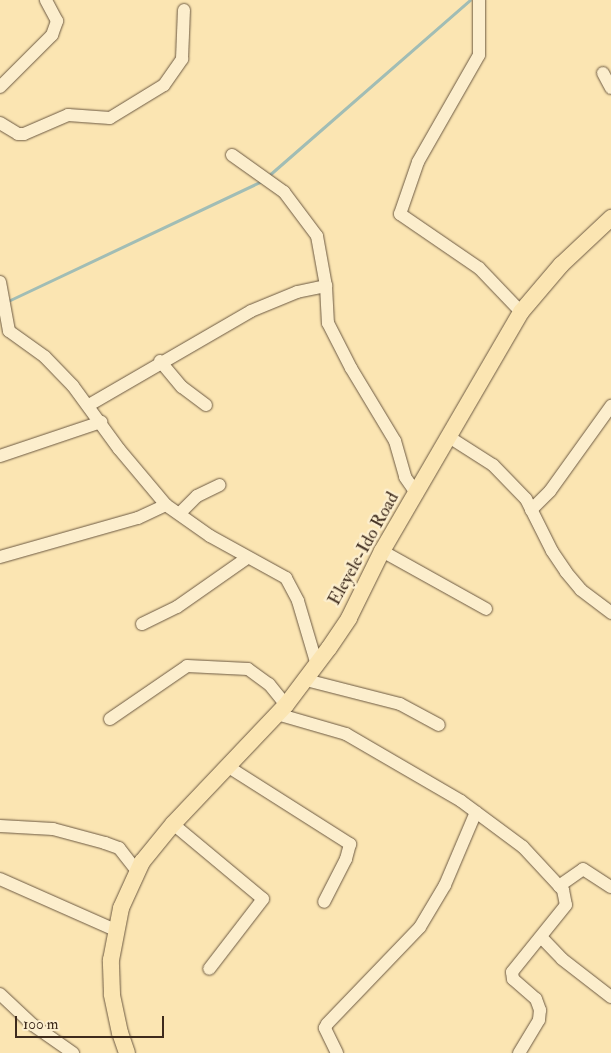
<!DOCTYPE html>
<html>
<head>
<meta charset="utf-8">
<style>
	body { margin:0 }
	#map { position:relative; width:611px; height:1053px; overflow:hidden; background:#fbe5b2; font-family:"IM FELL Double Pica",serif }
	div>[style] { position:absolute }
	.stream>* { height:3px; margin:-1.5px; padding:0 1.5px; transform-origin:1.5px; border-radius:1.5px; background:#a1bdb5 }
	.roads { filter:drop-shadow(0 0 1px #6c5942) drop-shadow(0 0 1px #6c5942) }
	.minor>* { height:12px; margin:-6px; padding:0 6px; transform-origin:6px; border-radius:6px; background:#fceecd }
	.major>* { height:16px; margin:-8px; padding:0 8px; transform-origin:8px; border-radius:8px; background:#fbe5b2 }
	span { translate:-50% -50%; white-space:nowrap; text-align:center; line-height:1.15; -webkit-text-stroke:5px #fceecd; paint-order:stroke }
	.street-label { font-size:18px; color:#3d2a1c }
	.scale { position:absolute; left:15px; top:1016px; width:149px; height:22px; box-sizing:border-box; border:2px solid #3d2a1c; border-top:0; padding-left:6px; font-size:15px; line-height:18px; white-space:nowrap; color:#3d2a1c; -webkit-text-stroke:4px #fceecd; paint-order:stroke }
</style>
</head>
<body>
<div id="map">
	<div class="stream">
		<div style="left:267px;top:177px;width:269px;rotate:-41.1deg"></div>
		<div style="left:8px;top:301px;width:281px;rotate:-25.3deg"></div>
	</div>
	<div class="roads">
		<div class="minor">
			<div style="left:479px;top:0;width:55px;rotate:90deg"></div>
			<div style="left:479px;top:55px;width:123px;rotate:119.7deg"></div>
			<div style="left:418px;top:162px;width:55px;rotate:109.1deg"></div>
			<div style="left:400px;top:214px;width:96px;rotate:34.4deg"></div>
			<div style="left:479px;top:268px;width:61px;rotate:46.3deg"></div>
			<div style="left:603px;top:73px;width:17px;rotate:62deg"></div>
			<div style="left:0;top:87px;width:74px;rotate:-45deg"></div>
			<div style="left:52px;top:35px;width:15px;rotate:-70deg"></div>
			<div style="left:57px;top:21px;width:24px;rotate:-118deg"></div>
			<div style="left:0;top:123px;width:21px;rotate:31deg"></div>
			<div style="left:18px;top:134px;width:6px"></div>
			<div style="left:24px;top:134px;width:48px;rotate:-23.4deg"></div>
			<div style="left:68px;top:115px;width:42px;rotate:4.1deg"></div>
			<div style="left:110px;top:118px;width:63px;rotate:-31.4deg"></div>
			<div style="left:164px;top:85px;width:32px;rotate:-55deg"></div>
			<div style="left:182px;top:59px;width:49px;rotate:-87.7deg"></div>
			<div style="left:232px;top:155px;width:64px;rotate:35.4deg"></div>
			<div style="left:284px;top:192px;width:55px;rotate:53.1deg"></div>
			<div style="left:317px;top:236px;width:51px;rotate:79.8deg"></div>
			<div style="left:0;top:282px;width:50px;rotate:79.6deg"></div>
			<div style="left:9px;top:331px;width:44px;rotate:35.8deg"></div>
			<div style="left:45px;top:357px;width:40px;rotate:46deg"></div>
			<div style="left:73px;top:386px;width:78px;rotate:53.9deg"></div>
			<div style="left:119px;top:449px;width:73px;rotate:50deg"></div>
			<div style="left:166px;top:505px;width:54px;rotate:35.2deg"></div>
			<div style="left:210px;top:536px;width:87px;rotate:28.9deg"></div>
			<div style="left:286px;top:578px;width:26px;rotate:62deg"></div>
			<div style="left:298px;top:601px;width:67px;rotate:73.5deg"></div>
			<div style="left:160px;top:361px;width:34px;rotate:50deg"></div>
			<div style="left:182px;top:387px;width:30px;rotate:37deg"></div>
			<div style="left:89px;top:405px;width:187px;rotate:-30.1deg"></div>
			<div style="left:251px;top:311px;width:50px;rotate:-22.4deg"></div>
			<div style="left:297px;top:292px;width:30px;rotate:-12deg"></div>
			<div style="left:326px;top:286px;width:37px;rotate:87deg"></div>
			<div style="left:328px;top:323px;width:51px;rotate:62.9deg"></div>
			<div style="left:351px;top:368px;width:85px;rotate:58.9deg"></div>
			<div style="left:395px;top:441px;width:37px;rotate:74deg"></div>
			<div style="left:405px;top:477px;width:21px;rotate:55deg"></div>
			<div style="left:449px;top:437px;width:52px;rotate:32.5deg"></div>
			<div style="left:493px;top:465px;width:47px;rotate:45.9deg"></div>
			<div style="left:526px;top:499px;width:58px;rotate:63.4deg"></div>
			<div style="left:552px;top:551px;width:25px;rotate:56deg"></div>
			<div style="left:566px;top:572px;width:23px;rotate:50deg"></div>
			<div style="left:581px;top:590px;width:38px;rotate:37deg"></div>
			<div style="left:0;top:456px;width:107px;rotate:-18.6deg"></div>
			<div style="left:531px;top:510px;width:27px;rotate:-45deg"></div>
			<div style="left:550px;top:491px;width:105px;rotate:-54.3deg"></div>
			<div style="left:180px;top:513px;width:24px;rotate:-45deg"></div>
			<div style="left:197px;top:496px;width:25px;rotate:-26deg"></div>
			<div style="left:382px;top:551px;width:119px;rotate:29.1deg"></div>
			<div style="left:0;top:557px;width:143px;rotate:-15.8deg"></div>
			<div style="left:138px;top:518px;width:31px;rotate:-25deg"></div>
			<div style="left:142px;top:624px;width:39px;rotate:-26deg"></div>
			<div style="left:177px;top:607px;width:85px;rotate:-35deg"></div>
			<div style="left:306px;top:680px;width:97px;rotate:14.3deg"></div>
			<div style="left:400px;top:704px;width:44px;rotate:28.3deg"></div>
			<div style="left:277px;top:714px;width:72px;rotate:16.2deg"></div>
			<div style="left:346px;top:734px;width:133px;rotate:30.2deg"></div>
			<div style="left:461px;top:801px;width:77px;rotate:36.6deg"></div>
			<div style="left:523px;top:847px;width:59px;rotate:47.1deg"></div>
			<div style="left:563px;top:890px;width:15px;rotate:79deg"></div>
			<div style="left:566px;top:905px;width:86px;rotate:128.9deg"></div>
			<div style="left:512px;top:972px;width:7px;rotate:82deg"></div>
			<div style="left:513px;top:979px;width:30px;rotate:41deg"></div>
			<div style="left:536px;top:999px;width:12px;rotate:70deg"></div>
			<div style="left:540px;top:1010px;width:10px;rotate:96deg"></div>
			<div style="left:539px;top:1020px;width:39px;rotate:121deg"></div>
			<div style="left:110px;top:719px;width:93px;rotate:-34.5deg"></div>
			<div style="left:187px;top:666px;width:61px;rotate:2.8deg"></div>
			<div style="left:248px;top:669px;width:26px;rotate:36deg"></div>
			<div style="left:269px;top:684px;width:27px;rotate:51deg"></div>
			<div style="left:227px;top:766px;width:146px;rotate:32.4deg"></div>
			<div style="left:350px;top:844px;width:16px;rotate:105deg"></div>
			<div style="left:346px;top:859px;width:48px;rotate:117.1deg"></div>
			<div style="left:173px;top:824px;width:117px;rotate:39.8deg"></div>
			<div style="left:263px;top:899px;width:88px;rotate:127.6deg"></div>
			<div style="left:0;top:826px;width:53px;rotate:3.2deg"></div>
			<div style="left:53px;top:829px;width:54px;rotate:15.1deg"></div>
			<div style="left:105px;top:843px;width:15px;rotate:20deg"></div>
			<div style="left:119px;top:848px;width:29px;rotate:52deg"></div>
			<div style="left:0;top:879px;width:126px;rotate:23.9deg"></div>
			<div style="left:559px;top:886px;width:29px;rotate:-35deg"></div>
			<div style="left:583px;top:869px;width:33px;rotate:33deg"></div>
			<div style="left:541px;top:937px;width:30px;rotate:46deg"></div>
			<div style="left:562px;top:959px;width:62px;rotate:37.8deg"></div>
			<div style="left:0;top:994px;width:45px;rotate:43.2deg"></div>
			<div style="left:33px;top:1025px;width:49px;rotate:35deg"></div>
			<div style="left:337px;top:1053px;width:28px;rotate:-116deg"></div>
			<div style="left:325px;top:1028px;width:4px;rotate:-63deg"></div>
			<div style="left:327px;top:1024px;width:134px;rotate:-46.2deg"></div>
			<div style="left:420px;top:927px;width:49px;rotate:-59.2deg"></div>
			<div style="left:445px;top:885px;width:79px;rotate:-67deg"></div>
		</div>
		<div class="major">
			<div style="left:127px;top:1053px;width:21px;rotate:-109deg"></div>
			<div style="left:120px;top:1033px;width:40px;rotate:-102deg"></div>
			<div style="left:112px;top:994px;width:34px;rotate:-92deg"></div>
			<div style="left:111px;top:960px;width:53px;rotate:-79.1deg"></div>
			<div style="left:121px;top:908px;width:51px;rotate:-65.5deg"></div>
			<div style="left:142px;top:862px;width:49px;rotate:-50.8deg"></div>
			<div style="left:173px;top:824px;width:164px;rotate:-46.5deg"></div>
			<div style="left:286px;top:705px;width:71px;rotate:-53deg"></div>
			<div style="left:329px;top:648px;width:36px;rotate:-56deg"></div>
			<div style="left:349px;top:618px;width:75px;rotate:-63.8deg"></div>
			<div style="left:382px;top:551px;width:276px;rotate:-59.8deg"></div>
			<div style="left:521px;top:312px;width:62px;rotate:-49.6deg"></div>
			<div style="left:561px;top:265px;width:69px;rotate:-43.2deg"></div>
		</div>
	</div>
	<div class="street-label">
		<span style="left:364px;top:549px;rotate:-61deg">Eleyele-Ido Road</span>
	</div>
	<div class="scale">100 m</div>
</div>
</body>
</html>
